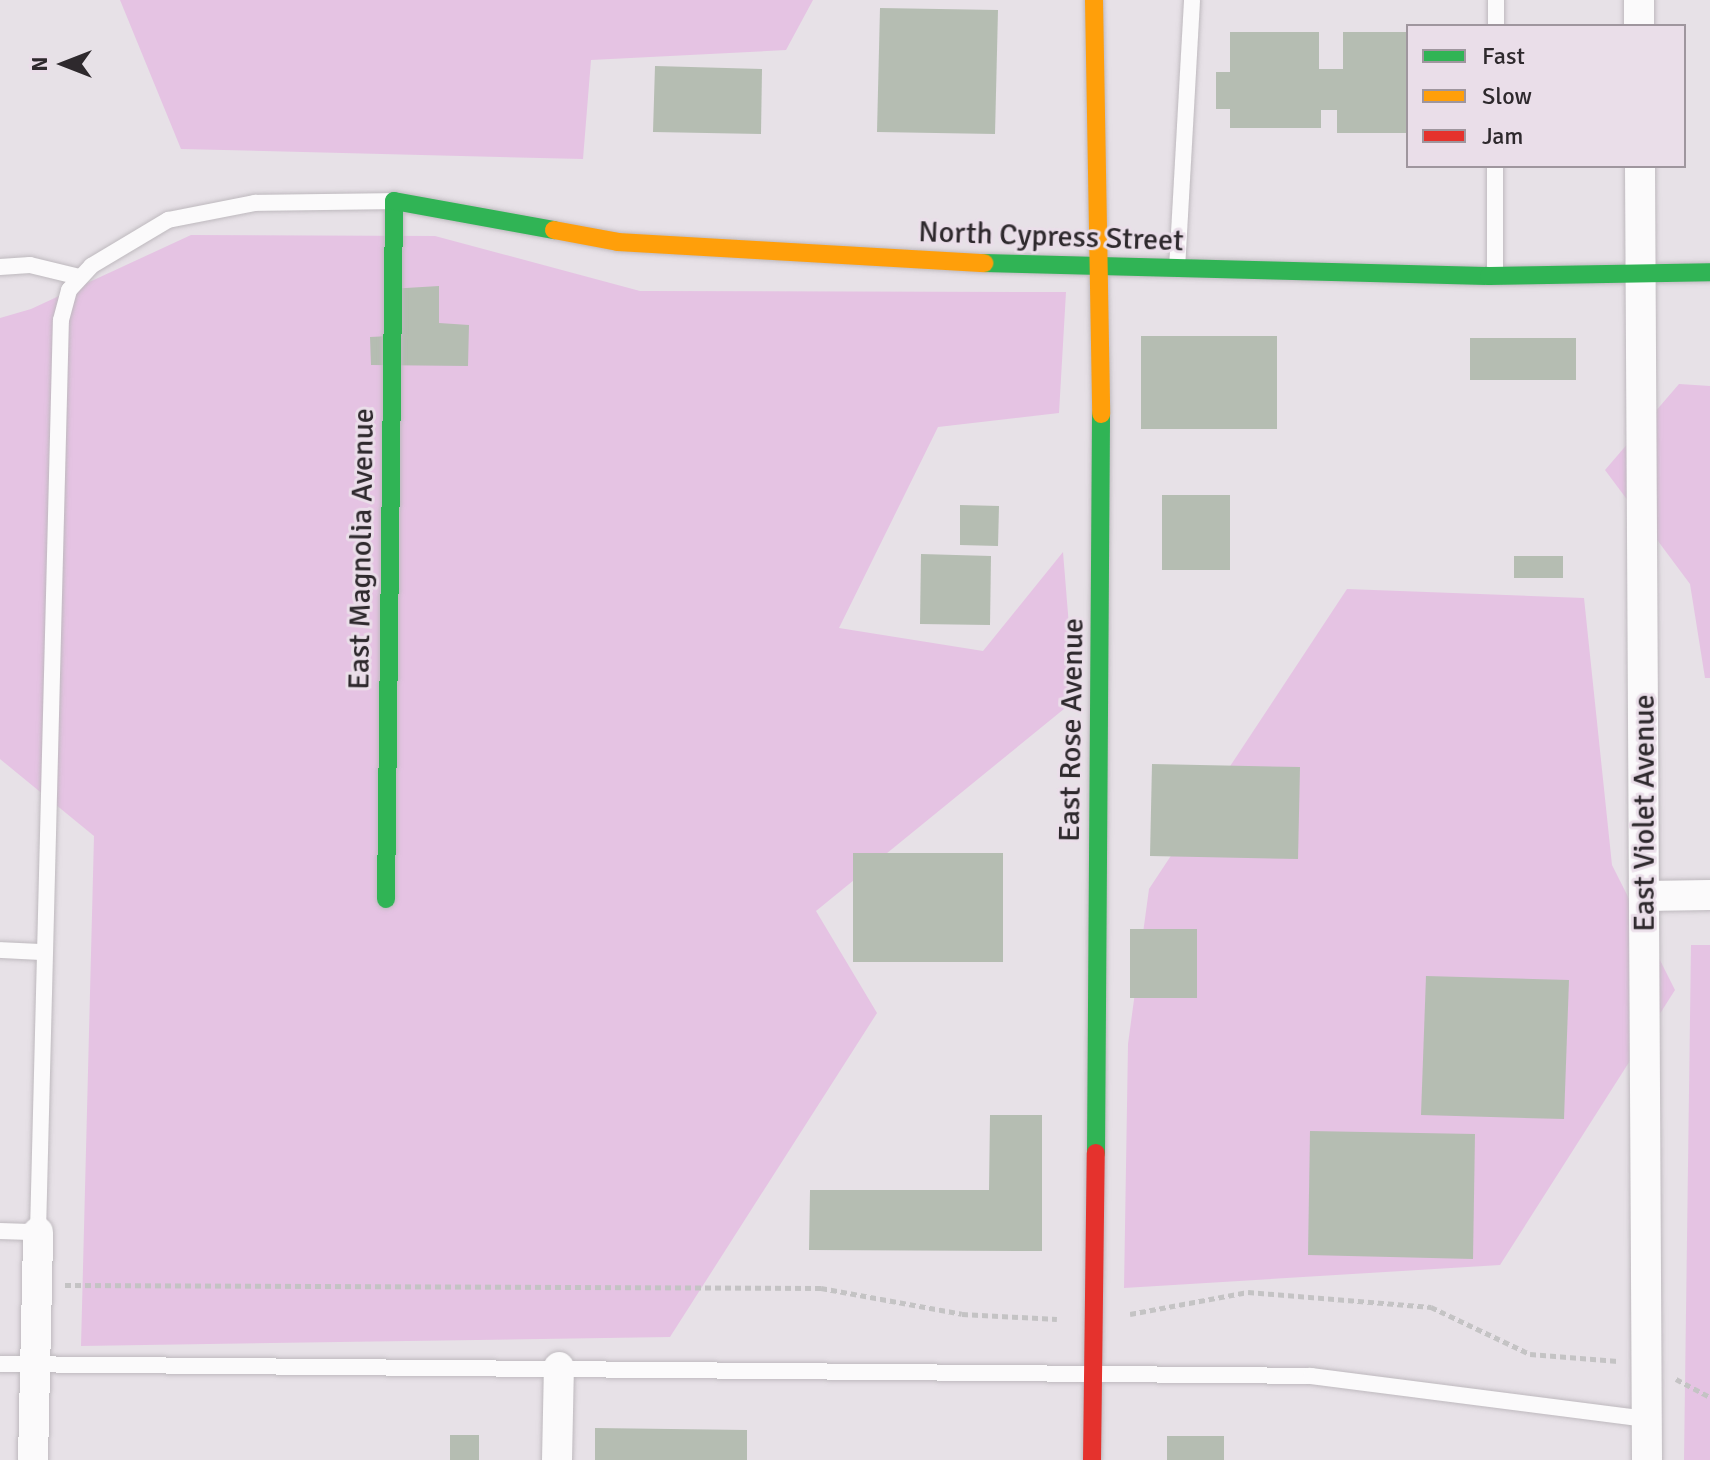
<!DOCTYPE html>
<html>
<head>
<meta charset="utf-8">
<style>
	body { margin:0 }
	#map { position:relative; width:1710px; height:1460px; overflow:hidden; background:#e7e1e7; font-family:Signika,sans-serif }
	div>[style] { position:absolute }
	.green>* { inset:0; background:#e5c3e3 }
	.building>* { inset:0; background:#b5bdb2 }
	.path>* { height:5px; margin-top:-2.5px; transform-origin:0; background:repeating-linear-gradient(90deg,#c4c3c4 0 6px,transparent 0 10px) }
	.roads { filter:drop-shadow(0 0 2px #beb9be) drop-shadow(0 0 2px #beb9be) }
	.lane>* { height:16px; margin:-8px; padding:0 8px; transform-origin:8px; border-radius:8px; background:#fbfafb }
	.street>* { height:30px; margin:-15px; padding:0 15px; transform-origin:15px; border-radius:15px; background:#fbfafb }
	.fast>* { height:18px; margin:-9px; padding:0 9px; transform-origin:9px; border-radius:9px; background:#30b455 }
	.slow>* { height:18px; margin:-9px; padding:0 9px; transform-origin:9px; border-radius:9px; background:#ff9f0a }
	.jam>* { height:18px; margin:-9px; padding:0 9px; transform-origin:9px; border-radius:9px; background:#e5322d }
	span { translate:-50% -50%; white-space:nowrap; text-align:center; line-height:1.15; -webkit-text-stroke:6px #eadee9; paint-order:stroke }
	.street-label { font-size:30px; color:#2e292d }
	.legend { position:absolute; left:1406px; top:24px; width:280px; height:144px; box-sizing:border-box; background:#eadee9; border:2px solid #9f969e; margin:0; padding:10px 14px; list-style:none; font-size:24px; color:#2e292d }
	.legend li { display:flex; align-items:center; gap:16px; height:40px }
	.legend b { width:40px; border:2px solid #9f969e }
	.north { position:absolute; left:24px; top:24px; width:80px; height:80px; -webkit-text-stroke:6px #eadee9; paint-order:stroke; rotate:270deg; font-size:22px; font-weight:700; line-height:32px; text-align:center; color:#2e292d }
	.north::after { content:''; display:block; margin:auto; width:28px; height:36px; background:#2e292d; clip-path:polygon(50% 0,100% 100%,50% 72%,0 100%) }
</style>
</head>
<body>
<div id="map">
	<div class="green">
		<div style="clip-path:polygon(120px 0,813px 0,786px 50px,591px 60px,583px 159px,181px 149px)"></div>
		<div style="clip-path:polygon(191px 235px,435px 236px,640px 291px,1066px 292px,1059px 413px,938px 427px,839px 628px,983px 651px,1063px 552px,1075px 700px,816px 911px,877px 1013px,670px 1337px,81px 1346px,94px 836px,0 759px,0 318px,31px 309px)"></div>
		<div style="clip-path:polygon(1679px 384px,1710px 386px,1710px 678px,1705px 678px,1690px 584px,1605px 470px)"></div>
		<div style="clip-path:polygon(1347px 589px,1584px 598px,1612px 865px,1675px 990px,1500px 1265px,1124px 1288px,1128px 1044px,1149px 889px)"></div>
		<div style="clip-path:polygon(1691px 945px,1710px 945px,1710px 1460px,1684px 1460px)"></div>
	</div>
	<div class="building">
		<div style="clip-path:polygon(880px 8px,998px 10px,995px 134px,877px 132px)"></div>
		<div style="clip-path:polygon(1230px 32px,1319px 32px,1319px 69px,1343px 69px,1343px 32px,1408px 32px,1408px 133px,1337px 133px,1337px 110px,1321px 110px,1321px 128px,1230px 128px,1230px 109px,1216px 109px,1216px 72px,1230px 72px)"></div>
		<div style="clip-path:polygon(655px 66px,762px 69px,761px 134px,653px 132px)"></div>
		<div style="clip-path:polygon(439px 286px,439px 323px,469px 325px,468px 366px,371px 365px,370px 337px,390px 336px,389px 289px)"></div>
		<div style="clip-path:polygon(1141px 336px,1277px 336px,1277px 429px,1141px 429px)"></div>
		<div style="clip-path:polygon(1470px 338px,1576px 338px,1576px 380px,1470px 380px)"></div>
		<div style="clip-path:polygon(1162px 495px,1230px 495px,1230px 570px,1162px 570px)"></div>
		<div style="clip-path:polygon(960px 505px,999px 506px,998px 546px,960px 545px)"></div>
		<div style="clip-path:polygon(921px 554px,991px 556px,990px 625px,920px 624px)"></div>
		<div style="clip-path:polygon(1514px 556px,1563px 556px,1563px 578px,1514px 578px)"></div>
		<div style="clip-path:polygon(1152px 764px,1300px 767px,1298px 859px,1150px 856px)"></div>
		<div style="clip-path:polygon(853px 853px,1003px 853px,1003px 962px,853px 962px)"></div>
		<div style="clip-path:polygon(1130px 929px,1197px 929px,1197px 998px,1130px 998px)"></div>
		<div style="clip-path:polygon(1426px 976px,1569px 980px,1564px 1119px,1421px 1115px)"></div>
		<div style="clip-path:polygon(990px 1115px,1042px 1115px,1042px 1251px,809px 1250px,810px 1190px,989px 1190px)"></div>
		<div style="clip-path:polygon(1310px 1131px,1475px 1134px,1473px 1259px,1308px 1255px)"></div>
		<div style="clip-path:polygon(595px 1428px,747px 1430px,747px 1460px,595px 1460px)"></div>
		<div style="clip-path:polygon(450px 1435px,479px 1435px,479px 1460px,450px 1460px)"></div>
		<div style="clip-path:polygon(1167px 1436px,1224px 1436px,1224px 1460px,1167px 1460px)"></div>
	</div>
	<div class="path">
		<div style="left:65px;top:1285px;width:756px;rotate:0.23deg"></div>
		<div style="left:821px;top:1288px;width:143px;rotate:10.4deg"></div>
		<div style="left:962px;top:1314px;width:95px;rotate:3deg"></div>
		<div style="left:1130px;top:1314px;width:120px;rotate:-10.6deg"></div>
		<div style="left:1248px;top:1292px;width:184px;rotate:4.7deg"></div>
		<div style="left:1431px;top:1307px;width:110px;rotate:25.4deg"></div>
		<div style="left:1530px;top:1354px;width:88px;rotate:4.5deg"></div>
		<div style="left:1676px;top:1379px;width:38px;rotate:28deg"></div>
	</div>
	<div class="roads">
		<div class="lane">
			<div style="left:1496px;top:26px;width:26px;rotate:-90deg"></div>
			<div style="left:0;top:267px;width:30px;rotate:-4deg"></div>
			<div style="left:30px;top:265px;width:51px;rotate:13.5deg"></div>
			<div style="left:1177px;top:269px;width:269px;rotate:-86.8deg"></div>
			<div style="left:1495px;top:272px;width:106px;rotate:-90deg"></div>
			<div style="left:0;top:950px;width:43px;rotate:2.7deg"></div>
			<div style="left:0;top:1231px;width:38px;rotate:2deg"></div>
			<div style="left:38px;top:1232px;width:912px;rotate:-88.56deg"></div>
			<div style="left:61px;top:320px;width:31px;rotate:-75deg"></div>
			<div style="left:69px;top:290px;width:33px;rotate:-47deg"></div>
			<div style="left:91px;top:266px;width:90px;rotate:-30.9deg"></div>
			<div style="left:168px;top:220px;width:89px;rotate:-11.1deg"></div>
			<div style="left:255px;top:203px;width:138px;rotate:-0.8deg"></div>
			<div style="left:0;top:1364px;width:1311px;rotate:0.52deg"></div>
			<div style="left:1311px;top:1376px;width:340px;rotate:7.3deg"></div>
		</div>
		<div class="street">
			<div style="left:1639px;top:0;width:26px;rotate:90deg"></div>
			<div style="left:1640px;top:166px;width:1294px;rotate:89.69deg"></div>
			<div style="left:1645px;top:896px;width:65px;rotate:-0.9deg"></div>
			<div style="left:33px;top:1460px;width:228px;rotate:-88.7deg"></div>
			<div style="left:557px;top:1460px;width:93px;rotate:-88.8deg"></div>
		</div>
		<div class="fast">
			<div style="left:984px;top:263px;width:505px;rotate:1.47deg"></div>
			<div style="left:1489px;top:276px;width:221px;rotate:-1deg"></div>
			<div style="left:386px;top:899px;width:698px;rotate:-89.34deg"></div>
			<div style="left:394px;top:201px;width:163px;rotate:10.3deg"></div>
			<div style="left:1096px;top:1153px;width:739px;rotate:-89.61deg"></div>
		</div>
		<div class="slow">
			<div style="left:1094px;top:0;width:414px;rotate:89deg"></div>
			<div style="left:554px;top:230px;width:65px;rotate:10.6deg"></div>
			<div style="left:618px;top:242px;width:367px;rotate:3.3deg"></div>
		</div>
		<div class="jam">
			<div style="left:1092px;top:1460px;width:307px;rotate:-89.3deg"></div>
		</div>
	</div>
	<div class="street-label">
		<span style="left:1051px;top:237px;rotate:2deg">North Cypress Street</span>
		<span style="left:362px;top:549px;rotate:-89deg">East Magnolia Avenue</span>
		<span style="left:1072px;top:730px;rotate:-89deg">East Rose Avenue</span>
		<span style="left:1645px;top:813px;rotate:-90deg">East Violet Avenue</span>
	</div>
	<ul class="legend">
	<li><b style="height:10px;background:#30b455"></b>Fast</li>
	<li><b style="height:10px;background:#ff9f0a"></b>Slow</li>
	<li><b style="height:10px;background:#e5322d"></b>Jam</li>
	</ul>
	<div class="north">N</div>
</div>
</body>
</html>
